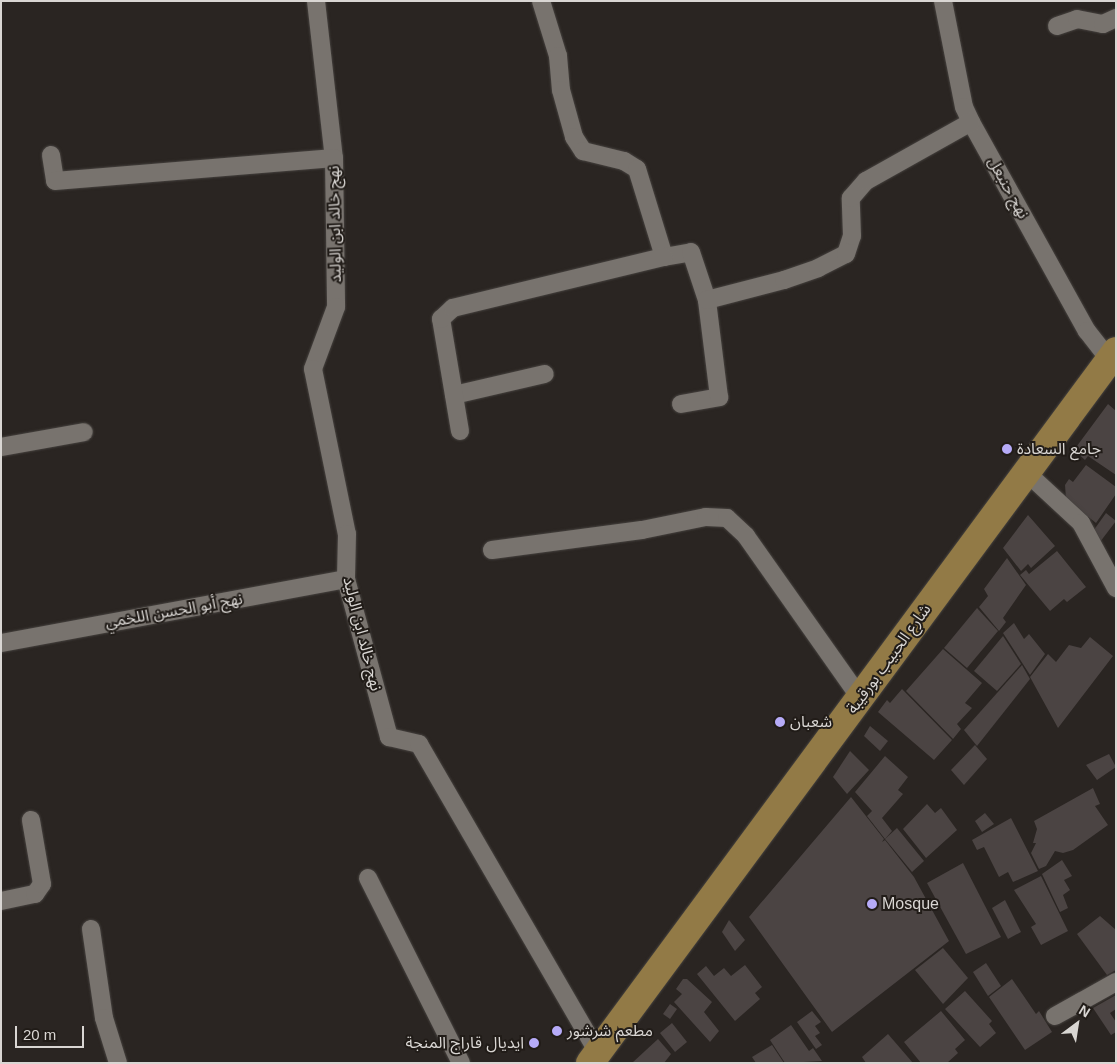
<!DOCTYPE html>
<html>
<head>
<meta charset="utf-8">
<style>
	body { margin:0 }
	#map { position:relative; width:1117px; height:1064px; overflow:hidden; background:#2a2522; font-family:Arial,"Noto Sans Arabic",sans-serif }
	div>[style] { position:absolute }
	.building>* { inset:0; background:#4b4443 }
	.roads { filter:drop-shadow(0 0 1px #46423f) drop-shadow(0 0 1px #46423f) }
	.street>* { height:18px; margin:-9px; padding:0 9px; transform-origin:9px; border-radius:9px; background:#78736e }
	.primary>* { height:28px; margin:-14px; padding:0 14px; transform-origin:14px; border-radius:14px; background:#927a46 }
	.dots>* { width:14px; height:14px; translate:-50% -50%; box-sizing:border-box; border:2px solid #211c18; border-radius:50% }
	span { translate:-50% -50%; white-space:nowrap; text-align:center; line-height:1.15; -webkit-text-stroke:4px #211c18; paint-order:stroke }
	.street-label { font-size:16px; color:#d9d6d3 }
	.poi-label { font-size:16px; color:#d9d6d3 }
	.left { translate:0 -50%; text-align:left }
	.right { translate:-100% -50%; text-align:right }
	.frame { position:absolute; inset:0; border:2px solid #d9d6d3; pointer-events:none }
	.north { position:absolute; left:1052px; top:999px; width:50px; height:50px; -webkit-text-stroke:4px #211c18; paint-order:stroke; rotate:31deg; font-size:14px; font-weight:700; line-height:20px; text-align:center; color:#d9d6d3 }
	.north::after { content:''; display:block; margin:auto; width:18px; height:22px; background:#d9d6d3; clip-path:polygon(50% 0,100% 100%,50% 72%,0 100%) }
	.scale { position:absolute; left:15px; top:1026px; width:69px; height:22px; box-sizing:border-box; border:2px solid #d9d6d3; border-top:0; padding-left:6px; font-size:15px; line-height:18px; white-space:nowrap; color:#d9d6d3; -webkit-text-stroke:4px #211c18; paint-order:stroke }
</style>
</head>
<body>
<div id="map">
	<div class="building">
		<div style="clip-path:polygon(1108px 404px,1116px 411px,1116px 475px,1088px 456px,1085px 460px,1074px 450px)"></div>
		<div style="clip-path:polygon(1086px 465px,1116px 487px,1116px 494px,1096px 523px,1066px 499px,1065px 485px,1069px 479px,1073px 482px)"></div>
		<div style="clip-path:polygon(1106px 513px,1116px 521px,1100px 542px,1091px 534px)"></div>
		<div style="clip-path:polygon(1028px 515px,1055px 546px,1031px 568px,1028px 564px,1021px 571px,1003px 548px)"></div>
		<div style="clip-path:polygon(1057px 551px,1086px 587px,1067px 602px,1064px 599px,1050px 611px,1020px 575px,1026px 570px,1029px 574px)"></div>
		<div style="clip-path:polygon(1007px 558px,1026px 585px,1003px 618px,1006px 622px,999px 631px,979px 607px,988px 596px,984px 589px)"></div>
		<div style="clip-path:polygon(977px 608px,998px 631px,967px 668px,944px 648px)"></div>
		<div style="clip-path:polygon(1014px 623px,1024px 639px,1029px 634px,1045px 654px,1030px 675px,1003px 633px)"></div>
		<div style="clip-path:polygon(1003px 636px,1021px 664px,997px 691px,974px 671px)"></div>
		<div style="clip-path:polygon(1090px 637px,1113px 656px,1058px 728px,1030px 677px,1048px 654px,1056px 662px,1069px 645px,1081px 648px)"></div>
		<div style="clip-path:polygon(943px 649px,982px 683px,965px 703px,972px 708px,957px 724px,961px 729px,953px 739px,906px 691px)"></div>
		<div style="clip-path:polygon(1022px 665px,1030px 679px,977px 746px,964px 730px)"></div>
		<div style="clip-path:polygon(902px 689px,952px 740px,934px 760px,878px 712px,887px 700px,890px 703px)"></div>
		<div style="clip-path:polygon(870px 726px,888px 741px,880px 751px,864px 736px)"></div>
		<div style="clip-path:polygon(975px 745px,987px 759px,964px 785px,951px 770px)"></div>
		<div style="clip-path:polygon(850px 751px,869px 770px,847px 794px,833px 777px)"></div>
		<div style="clip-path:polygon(1109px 754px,1116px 767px,1097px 780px,1086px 765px)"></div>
		<div style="clip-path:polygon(885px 756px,908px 777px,898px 790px,903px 794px,882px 818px,892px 831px,885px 839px,867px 816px,872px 811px,855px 792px)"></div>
		<div style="clip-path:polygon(1093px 788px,1100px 804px,1095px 806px,1108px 825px,1073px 850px,1063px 853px,1055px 851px,1046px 866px,1039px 869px,1031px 853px,1036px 843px,1033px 843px,1037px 829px,1034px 821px)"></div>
		<div style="clip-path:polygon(851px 797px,884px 839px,882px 842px,885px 840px,914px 877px,949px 941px,832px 1032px,749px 917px)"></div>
		<div style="clip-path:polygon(927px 804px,935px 813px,941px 808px,957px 830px,926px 858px,903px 829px)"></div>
		<div style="clip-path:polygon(985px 813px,994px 824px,982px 832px,975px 821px)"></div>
		<div style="clip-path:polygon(1011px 818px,1038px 871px,1013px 882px,1008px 872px,999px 877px,984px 847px,977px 850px,972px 840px)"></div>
		<div style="clip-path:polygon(897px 828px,924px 861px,912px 872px,885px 839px)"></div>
		<div style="clip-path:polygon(1062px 860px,1072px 876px,1064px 880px,1070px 890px,1063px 895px,1068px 908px,1060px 912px,1042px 874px)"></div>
		<div style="clip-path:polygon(963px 863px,1001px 937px,966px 954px,927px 883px)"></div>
		<div style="clip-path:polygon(1041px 876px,1068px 931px,1041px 945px,1031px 927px,1036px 924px,1014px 890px)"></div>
		<div style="clip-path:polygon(1005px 900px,1021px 932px,1008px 939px,992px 908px)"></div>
		<div style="clip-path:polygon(1100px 916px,1116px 930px,1116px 970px,1107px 975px,1077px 934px)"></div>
		<div style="clip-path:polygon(729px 920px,745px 940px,735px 951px,722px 932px)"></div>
		<div style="clip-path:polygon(943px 948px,968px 978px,943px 1004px,915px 970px)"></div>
		<div style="clip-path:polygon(986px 963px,1001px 986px,988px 996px,973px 972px)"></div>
		<div style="clip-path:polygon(745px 965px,762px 987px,755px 993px,760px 999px,735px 1021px,697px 974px,706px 966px,714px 976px,724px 968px,731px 976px)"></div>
		<div style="clip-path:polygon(683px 979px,687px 979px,712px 1002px,704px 1012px,719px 1031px,710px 1042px,674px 1002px,682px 994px,676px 989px)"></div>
		<div style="clip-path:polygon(1012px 979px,1036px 1014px,1039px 1011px,1052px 1032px,1025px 1050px,989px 997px)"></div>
		<div style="clip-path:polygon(965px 991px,992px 1021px,989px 1024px,996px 1033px,980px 1047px,945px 1009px)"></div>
		<div style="clip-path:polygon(1116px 995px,1116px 1009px,1110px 1013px,1116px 1022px,1116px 1032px,1111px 1035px,1093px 1008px)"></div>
		<div style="clip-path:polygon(670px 1004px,677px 1009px,670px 1019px,663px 1014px)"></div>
		<div style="clip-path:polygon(812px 1011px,821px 1022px,815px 1026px,820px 1033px,815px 1036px,822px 1045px,816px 1049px,797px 1022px)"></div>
		<div style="clip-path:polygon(941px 1011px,965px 1040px,955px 1049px,958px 1053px,947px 1063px,921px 1063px,904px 1042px)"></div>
		<div style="clip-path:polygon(672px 1023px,687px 1042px,675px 1052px,660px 1033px)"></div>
		<div style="clip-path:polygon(791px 1025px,809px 1051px,813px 1048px,822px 1061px,785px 1063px,770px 1040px)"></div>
		<div style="clip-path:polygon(888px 1034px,913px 1063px,866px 1063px,862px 1057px)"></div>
		<div style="clip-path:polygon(658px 1039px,671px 1054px,664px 1063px,632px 1063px)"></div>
		<div style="clip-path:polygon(772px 1045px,784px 1063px,756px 1063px,752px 1057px)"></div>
	</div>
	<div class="roads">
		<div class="street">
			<div style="left:316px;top:1px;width:158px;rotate:83.5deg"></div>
			<div style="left:334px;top:158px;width:149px;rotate:89.2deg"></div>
			<div style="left:336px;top:307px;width:66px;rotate:110.4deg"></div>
			<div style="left:313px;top:369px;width:168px;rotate:78.4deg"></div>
			<div style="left:347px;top:534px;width:45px;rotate:91.3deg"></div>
			<div style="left:346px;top:579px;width:164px;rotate:74.8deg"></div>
			<div style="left:389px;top:737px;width:31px;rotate:13deg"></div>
			<div style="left:419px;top:744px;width:357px;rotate:59.9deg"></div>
			<div style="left:541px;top:1px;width:58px;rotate:72.8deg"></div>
			<div style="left:558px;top:56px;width:34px;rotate:85deg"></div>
			<div style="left:561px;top:90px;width:49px;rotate:74.5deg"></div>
			<div style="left:574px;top:137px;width:17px;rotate:57deg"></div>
			<div style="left:583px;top:151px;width:42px;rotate:13.7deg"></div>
			<div style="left:624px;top:161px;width:15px;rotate:32deg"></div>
			<div style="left:637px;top:169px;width:92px;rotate:72.9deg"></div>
			<div style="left:664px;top:257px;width:27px;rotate:-10deg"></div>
			<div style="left:691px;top:252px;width:51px;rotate:71.6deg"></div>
			<div style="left:943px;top:1px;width:108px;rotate:78.8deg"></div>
			<div style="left:964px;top:107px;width:17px;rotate:65deg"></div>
			<div style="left:971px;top:122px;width:239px;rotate:61deg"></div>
			<div style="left:1087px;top:331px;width:37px;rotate:52deg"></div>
			<div style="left:1057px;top:26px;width:21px;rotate:-19deg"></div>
			<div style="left:1077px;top:19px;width:26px;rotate:11deg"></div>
			<div style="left:1103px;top:24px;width:14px;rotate:-25deg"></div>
			<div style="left:51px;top:155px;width:26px;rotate:81deg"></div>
			<div style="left:55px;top:181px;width:280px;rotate:-4.7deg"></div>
			<div style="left:454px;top:395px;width:93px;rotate:-13deg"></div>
			<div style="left:681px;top:404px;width:39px;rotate:-10deg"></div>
			<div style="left:719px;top:397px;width:98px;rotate:-97.1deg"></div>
			<div style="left:707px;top:300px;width:80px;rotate:-14.6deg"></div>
			<div style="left:784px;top:280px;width:36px;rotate:-19deg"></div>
			<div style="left:818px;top:268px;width:31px;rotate:-27deg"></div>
			<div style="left:846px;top:254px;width:19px;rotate:-72deg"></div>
			<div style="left:852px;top:236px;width:38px;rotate:-92deg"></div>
			<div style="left:851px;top:198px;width:23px;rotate:-49deg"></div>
			<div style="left:866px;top:181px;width:120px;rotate:-29.3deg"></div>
			<div style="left:460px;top:431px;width:114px;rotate:-99.6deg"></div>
			<div style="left:441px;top:319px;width:16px;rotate:-43deg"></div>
			<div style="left:453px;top:308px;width:217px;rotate:-13.6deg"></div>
			<div style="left:1px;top:447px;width:84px;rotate:-10.2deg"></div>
			<div style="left:1026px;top:472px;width:75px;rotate:42.8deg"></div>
			<div style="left:1081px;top:523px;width:74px;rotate:61.7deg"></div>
			<div style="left:492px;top:550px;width:151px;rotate:-7.6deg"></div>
			<div style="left:642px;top:530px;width:65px;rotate:-11.5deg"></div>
			<div style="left:706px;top:517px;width:21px;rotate:3deg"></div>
			<div style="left:727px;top:518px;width:26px;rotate:43deg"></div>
			<div style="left:746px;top:536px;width:199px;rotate:54.8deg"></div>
			<div style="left:1px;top:643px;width:351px;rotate:-10.5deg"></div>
			<div style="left:368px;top:878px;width:207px;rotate:63.3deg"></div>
			<div style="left:1px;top:901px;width:35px;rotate:-12deg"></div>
			<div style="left:35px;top:894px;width:12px;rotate:-55deg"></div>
			<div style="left:42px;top:884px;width:65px;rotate:-99.8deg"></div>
			<div style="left:91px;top:929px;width:90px;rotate:81.7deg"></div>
			<div style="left:104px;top:1018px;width:47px;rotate:72.7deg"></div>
			<div style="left:1055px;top:1016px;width:70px;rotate:-29.1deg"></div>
		</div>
		<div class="primary">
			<div style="left:590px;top:1063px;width:885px;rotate:-53.54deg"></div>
		</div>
	</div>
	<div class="dots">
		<div style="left:1007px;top:449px;background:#b6abf8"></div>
		<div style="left:780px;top:722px;background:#b6abf8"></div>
		<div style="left:872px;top:904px;background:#b6abf8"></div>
		<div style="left:557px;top:1031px;background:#b6abf8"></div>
		<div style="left:534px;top:1043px;background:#b6abf8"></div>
	</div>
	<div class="street-label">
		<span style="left:1008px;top:188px;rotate:61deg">نهج حنبعل</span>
		<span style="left:335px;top:224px;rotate:-91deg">نهج خالد ابن الوليد</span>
		<span style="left:174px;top:611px;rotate:-10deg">نهج أبو الحسن اللخمي</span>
		<span style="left:362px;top:634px;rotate:76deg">نهج خالد ابن الوليد</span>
		<span style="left:889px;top:659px;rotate:-54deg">شارع الحبيب بورقيبة</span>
	</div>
	<div class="poi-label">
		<span class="left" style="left:1017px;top:449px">جامع السعادة</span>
		<span class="left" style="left:790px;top:722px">شعبان</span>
		<span class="left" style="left:882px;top:904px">Mosque</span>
		<span class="left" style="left:567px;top:1031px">مطعم شرشور</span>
		<span class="right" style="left:524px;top:1043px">ايديال قاراج المنجة</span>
	</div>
	<div class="frame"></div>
	<div class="north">N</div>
	<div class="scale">20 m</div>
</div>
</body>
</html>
